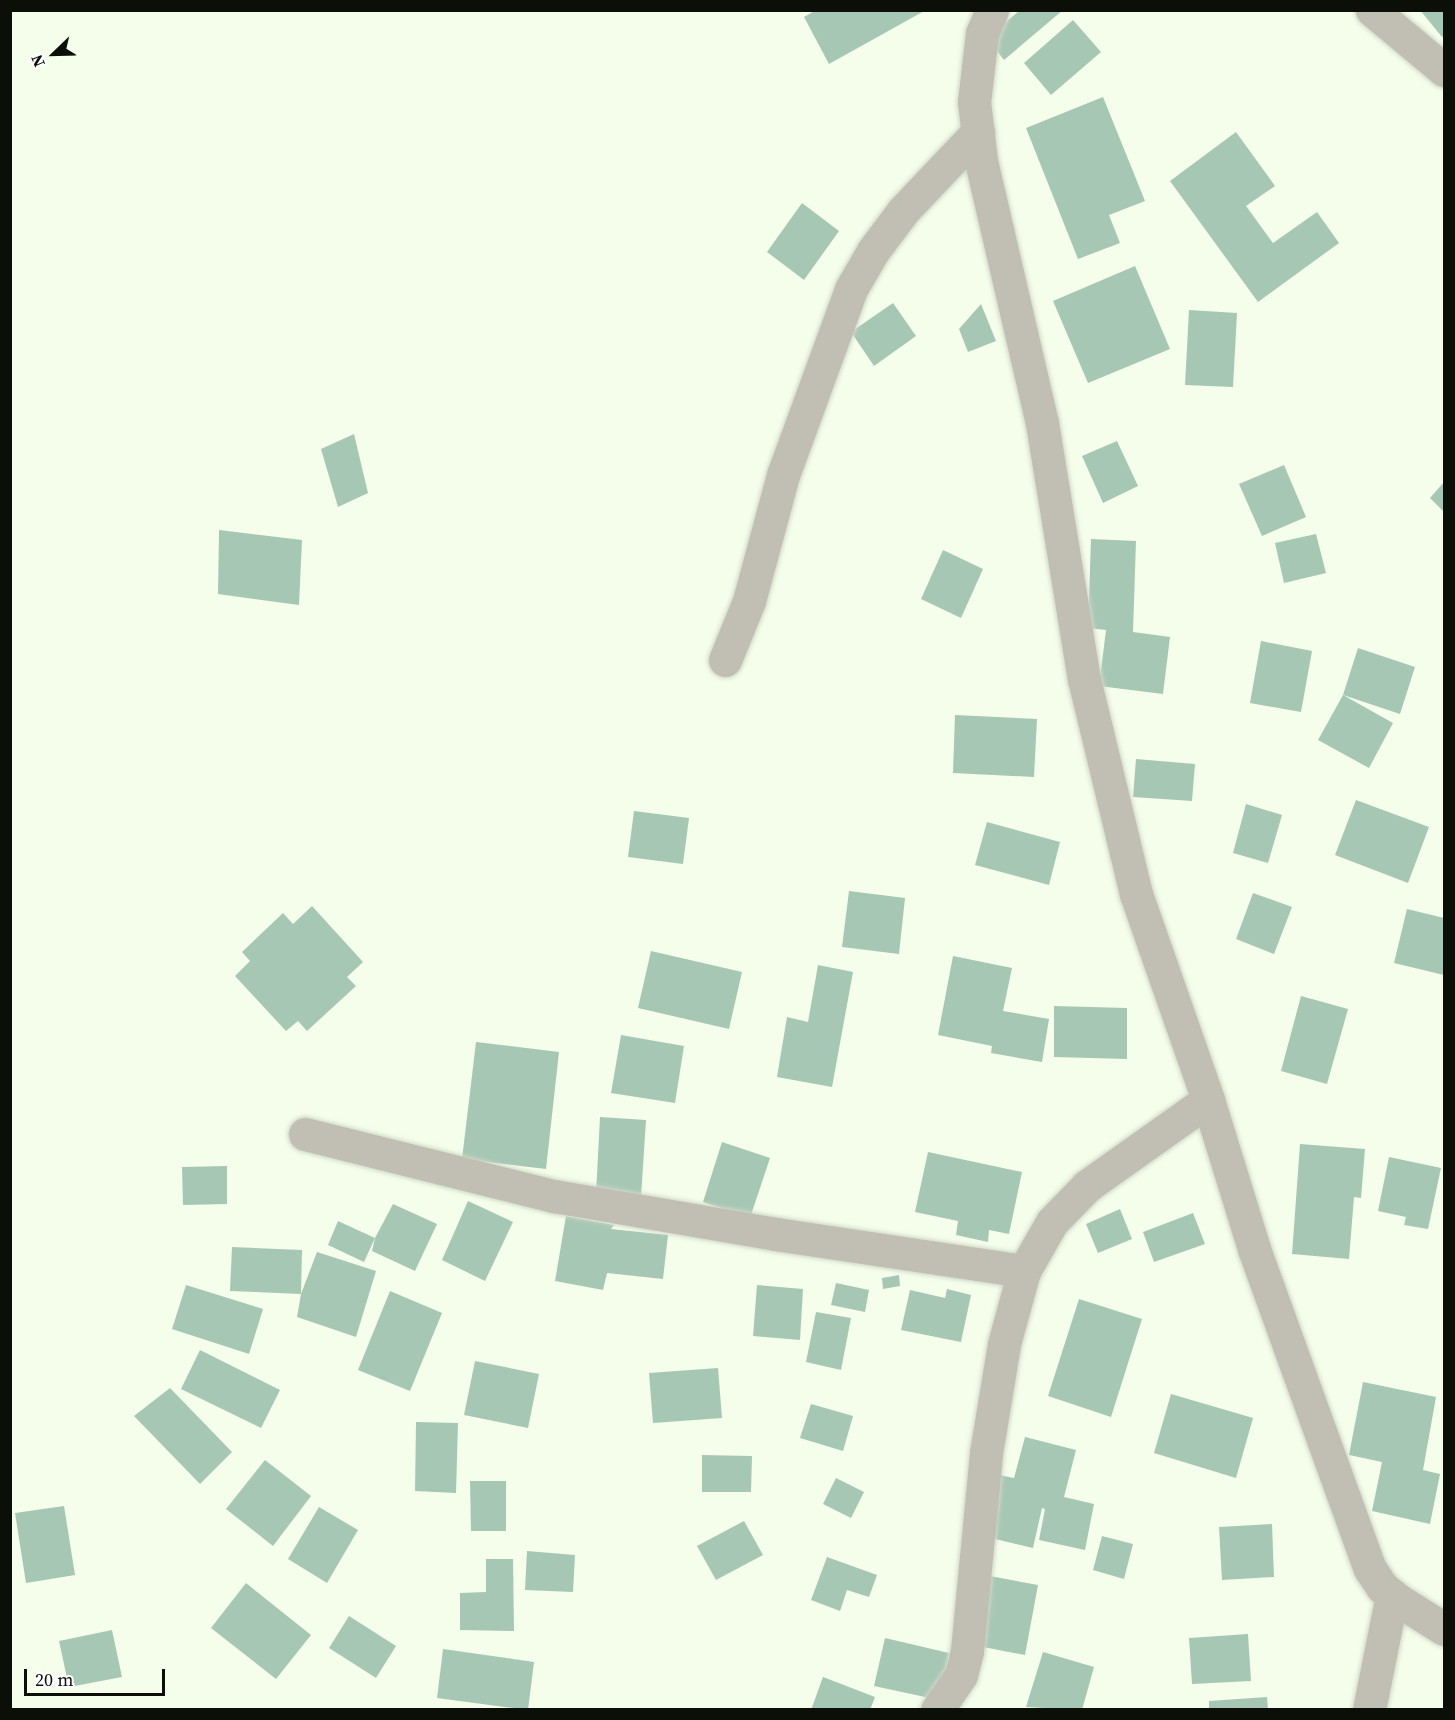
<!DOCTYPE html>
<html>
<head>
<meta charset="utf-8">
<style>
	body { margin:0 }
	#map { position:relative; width:1455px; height:1720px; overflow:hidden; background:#f5feeb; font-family:"Source Serif 4",serif }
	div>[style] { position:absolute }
	.building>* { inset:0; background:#a7c7b5 }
	.roads { filter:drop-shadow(0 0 2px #d0d8c7) drop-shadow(0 0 2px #d0d8c7) }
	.street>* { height:33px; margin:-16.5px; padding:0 16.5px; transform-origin:16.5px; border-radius:16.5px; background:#c1beb3 }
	span { translate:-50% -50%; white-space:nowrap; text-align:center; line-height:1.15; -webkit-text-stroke:5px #fff; paint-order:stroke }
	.frame { position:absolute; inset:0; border:12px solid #0c0f08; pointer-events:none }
	.north { position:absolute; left:24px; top:24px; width:60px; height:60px; -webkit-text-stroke:4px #fff; paint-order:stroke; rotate:247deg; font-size:16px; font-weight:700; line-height:24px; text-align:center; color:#0c0f08 }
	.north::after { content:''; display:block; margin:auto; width:21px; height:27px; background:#0c0f08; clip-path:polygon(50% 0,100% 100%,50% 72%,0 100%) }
	.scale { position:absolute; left:24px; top:1669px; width:141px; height:27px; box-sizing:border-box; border:3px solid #0c0f08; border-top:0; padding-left:8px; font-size:18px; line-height:21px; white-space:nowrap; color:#0c0f08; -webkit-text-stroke:4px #fff; paint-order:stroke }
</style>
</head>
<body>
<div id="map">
	<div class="building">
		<div style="clip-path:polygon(816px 10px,926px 10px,829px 64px,804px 17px)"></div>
		<div style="clip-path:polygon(1020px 10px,1063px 10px,1004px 60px,987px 38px)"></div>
		<div style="clip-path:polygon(1420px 10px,1444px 10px,1444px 35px,1442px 37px)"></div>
		<div style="clip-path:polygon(1073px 20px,1101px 52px,1051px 95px,1024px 63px)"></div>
		<div style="clip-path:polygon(1103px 97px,1145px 201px,1109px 215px,1120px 243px,1078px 259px,1026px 128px)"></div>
		<div style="clip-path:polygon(1236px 132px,1275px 186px,1246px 206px,1273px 243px,1317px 212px,1339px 243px,1258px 302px,1170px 181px)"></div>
		<div style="clip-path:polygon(802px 203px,839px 231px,804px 280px,767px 252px)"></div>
		<div style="clip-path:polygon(1135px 266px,1170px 349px,1088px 383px,1053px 301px)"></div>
		<div style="clip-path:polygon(893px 303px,916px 336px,874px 366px,851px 332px)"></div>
		<div style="clip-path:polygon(981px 304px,996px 341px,968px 352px,959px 329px)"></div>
		<div style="clip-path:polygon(1189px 310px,1237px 313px,1233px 387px,1185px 385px)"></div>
		<div style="clip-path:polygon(354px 434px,368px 493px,338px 507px,321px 449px)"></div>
		<div style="clip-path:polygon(1117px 441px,1138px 486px,1103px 503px,1082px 456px)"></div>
		<div style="clip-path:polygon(1284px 465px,1306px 517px,1262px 536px,1239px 484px)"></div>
		<div style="clip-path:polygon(1444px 482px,1444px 512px,1430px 498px)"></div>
		<div style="clip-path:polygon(219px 530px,302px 540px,299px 605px,218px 594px)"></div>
		<div style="clip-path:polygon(1316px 534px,1326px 573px,1284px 583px,1275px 543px)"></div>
		<div style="clip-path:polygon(1091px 539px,1136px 541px,1133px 632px,1170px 637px,1163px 694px,1099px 686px,1106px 630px,1088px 628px)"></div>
		<div style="clip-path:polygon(943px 550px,983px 569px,961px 618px,921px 599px)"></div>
		<div style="clip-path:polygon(1261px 641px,1312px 651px,1301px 712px,1250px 703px)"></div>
		<div style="clip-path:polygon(1358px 648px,1415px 667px,1400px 714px,1343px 695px)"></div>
		<div style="clip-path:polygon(1343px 695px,1393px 723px,1369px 768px,1318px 740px)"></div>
		<div style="clip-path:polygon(955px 715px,1037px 719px,1034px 777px,953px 773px)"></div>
		<div style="clip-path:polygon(1136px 759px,1195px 764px,1192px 801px,1133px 797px)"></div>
		<div style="clip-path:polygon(1356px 800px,1429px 827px,1408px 883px,1335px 855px)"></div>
		<div style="clip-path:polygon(1246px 804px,1282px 815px,1268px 863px,1233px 853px)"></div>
		<div style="clip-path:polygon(634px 811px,689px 818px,683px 864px,628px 857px)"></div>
		<div style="clip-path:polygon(987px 822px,1060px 842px,1049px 885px,975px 865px)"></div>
		<div style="clip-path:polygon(849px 891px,905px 898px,899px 954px,842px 947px)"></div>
		<div style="clip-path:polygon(1253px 893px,1292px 907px,1274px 954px,1236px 939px)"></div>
		<div style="clip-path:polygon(312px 906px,363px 962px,347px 977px,356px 986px,307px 1031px,298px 1021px,286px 1031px,235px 976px,250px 961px,242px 952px,283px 913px,293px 924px)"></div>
		<div style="clip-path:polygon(1407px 909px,1444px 918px,1444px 975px,1394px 963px)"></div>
		<div style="clip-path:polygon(651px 951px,742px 972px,729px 1029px,638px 1008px)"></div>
		<div style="clip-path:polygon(953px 956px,1012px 968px,1003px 1011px,1049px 1019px,1042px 1062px,991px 1053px,992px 1046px,938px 1035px)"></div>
		<div style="clip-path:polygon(818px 965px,853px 972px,832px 1087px,777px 1077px,787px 1017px,808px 1022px)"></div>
		<div style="clip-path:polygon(1301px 996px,1348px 1009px,1327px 1084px,1281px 1071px)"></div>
		<div style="clip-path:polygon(1054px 1006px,1127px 1008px,1127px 1059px,1054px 1057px)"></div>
		<div style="clip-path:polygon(621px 1035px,684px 1046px,675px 1103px,611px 1093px)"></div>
		<div style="clip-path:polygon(476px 1042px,559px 1052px,546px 1169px,462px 1159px)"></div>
		<div style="clip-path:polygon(600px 1117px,646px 1120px,641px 1197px,596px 1194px)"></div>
		<div style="clip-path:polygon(722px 1142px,770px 1158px,750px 1218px,703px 1202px)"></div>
		<div style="clip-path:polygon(1300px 1144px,1365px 1149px,1361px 1198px,1354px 1197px,1349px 1259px,1292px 1254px)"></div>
		<div style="clip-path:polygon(928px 1152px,1022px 1172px,1009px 1234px,989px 1230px,988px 1242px,956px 1235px,958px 1221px,915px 1212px)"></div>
		<div style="clip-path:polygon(1389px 1157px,1441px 1168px,1428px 1229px,1404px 1225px,1406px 1217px,1378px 1211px)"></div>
		<div style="clip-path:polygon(227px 1166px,227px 1204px,183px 1205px,182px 1167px)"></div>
		<div style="clip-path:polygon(468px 1201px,513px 1222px,485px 1281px,442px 1260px)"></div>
		<div style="clip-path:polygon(393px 1204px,437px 1224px,415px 1271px,372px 1251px,375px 1238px)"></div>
		<div style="clip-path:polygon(1120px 1209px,1132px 1239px,1098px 1253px,1086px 1224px)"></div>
		<div style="clip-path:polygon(1193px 1213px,1205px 1244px,1154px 1262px,1143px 1232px)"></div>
		<div style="clip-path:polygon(566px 1216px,614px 1225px,611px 1229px,668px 1235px,663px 1279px,607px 1273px,603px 1290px,555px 1281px)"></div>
		<div style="clip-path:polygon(338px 1221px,375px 1238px,364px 1262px,328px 1245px)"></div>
		<div style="clip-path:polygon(232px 1247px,302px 1250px,301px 1294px,230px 1291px)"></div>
		<div style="clip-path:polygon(317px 1252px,376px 1271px,356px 1337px,297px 1317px,301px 1294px)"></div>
		<div style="clip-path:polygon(899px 1275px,900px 1286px,883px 1289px,882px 1278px)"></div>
		<div style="clip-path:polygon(836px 1283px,869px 1290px,865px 1312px,831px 1305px)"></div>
		<div style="clip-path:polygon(186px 1285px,263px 1309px,249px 1354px,172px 1329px)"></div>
		<div style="clip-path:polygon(757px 1285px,803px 1289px,800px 1340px,753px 1336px)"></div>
		<div style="clip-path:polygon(947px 1289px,971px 1295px,961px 1342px,901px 1330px,910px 1290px,945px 1298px)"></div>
		<div style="clip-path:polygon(390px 1291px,442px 1313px,410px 1391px,358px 1370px)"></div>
		<div style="clip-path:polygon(1079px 1299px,1142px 1319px,1111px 1417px,1048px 1396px)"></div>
		<div style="clip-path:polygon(816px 1312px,851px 1318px,841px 1370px,806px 1362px)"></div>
		<div style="clip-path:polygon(200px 1350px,280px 1390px,261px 1428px,181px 1389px)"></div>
		<div style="clip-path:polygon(475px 1361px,539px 1374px,528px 1428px,464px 1415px)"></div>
		<div style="clip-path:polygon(718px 1368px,722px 1418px,653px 1423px,649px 1373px)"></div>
		<div style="clip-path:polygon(1363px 1382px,1436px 1397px,1423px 1470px,1440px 1474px,1430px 1524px,1372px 1511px,1382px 1462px,1349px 1455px)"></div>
		<div style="clip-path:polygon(170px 1388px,232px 1452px,200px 1484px,134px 1416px)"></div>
		<div style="clip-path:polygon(1171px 1394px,1253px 1418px,1236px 1478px,1154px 1453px)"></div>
		<div style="clip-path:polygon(811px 1404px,853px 1416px,843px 1451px,800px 1438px)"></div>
		<div style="clip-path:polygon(416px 1422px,458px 1423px,456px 1493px,415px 1491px)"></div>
		<div style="clip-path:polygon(1025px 1437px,1076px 1450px,1064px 1497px,1094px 1504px,1085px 1550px,1039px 1540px,1045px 1509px,1042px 1508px,1033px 1548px,979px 1535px,994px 1474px,1014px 1478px)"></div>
		<div style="clip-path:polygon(702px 1455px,752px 1456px,751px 1492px,702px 1492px)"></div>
		<div style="clip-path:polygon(265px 1460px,311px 1496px,273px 1546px,226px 1509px)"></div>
		<div style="clip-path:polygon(836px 1478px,864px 1492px,851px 1518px,823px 1504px)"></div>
		<div style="clip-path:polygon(470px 1481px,506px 1481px,506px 1531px,471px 1531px)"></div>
		<div style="clip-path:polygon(64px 1506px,75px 1575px,26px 1583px,15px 1513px)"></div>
		<div style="clip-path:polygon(319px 1507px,358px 1530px,327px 1583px,288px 1559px)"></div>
		<div style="clip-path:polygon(744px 1521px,763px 1555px,716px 1580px,697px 1546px)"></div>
		<div style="clip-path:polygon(1272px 1524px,1274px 1577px,1222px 1580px,1219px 1527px)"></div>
		<div style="clip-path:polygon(1102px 1536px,1133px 1544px,1124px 1579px,1093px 1570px)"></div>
		<div style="clip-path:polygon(527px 1551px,575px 1555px,573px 1592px,525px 1590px)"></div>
		<div style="clip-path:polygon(827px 1557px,877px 1575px,869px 1597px,847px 1590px,840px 1611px,811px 1600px)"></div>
		<div style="clip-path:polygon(486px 1559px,513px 1559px,514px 1631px,460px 1630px,460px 1593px,486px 1592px)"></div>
		<div style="clip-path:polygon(990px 1576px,1038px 1585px,1025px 1655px,978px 1646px)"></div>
		<div style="clip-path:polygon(246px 1583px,311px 1635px,276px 1679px,211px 1628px)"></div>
		<div style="clip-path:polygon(349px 1616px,396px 1646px,376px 1678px,329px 1648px)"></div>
		<div style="clip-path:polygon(112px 1630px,122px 1677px,69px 1687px,59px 1641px)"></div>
		<div style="clip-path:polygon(1248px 1634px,1251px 1681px,1192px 1684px,1189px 1638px)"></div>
		<div style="clip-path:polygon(885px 1638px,949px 1653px,939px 1700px,874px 1686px)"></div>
		<div style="clip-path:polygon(443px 1649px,534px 1662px,528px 1710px,437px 1698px)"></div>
		<div style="clip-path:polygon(1043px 1652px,1094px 1667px,1082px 1710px,1026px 1707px)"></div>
		<div style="clip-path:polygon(823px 1677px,875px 1697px,870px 1710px,811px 1710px)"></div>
		<div style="clip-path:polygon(1267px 1697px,1268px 1710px,1209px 1710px,1209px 1701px)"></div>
	</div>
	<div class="roads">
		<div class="street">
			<div style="left:992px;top:10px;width:25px;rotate:113deg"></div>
			<div style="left:982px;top:33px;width:69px;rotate:96.6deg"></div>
			<div style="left:974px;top:102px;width:59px;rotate:83.2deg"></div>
			<div style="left:981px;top:161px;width:269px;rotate:76.9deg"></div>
			<div style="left:1042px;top:423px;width:259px;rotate:80.7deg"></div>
			<div style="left:1084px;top:679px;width:221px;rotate:76.4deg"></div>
			<div style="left:1136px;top:894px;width:218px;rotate:70.7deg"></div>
			<div style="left:1208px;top:1100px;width:156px;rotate:72.8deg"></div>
			<div style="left:1254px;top:1249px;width:340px;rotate:70.1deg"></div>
			<div style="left:1370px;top:1569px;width:22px;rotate:56deg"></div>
			<div style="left:1382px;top:1587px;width:21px;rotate:39deg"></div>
			<div style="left:1398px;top:1600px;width:54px;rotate:32.2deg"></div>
			<div style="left:1372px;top:10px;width:94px;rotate:39.8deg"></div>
			<div style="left:725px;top:660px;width:64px;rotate:-67.9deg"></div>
			<div style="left:749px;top:601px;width:131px;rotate:-74.9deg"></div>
			<div style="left:783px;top:475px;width:198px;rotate:-69.9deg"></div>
			<div style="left:851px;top:289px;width:44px;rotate:-59.9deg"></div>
			<div style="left:873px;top:251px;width:50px;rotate:-53.1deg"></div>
			<div style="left:903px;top:211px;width:109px;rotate:-46.5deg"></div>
			<div style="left:305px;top:1134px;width:257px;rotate:14deg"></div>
			<div style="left:554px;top:1196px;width:225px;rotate:9.7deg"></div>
			<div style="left:776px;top:1234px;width:251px;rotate:8.5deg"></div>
			<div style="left:937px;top:1710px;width:42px;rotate:-55.6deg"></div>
			<div style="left:961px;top:1675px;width:25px;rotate:-76deg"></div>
			<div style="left:967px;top:1651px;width:199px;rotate:-84.5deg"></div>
			<div style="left:986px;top:1453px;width:110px;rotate:-80.6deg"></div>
			<div style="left:1004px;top:1344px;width:76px;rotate:-74.7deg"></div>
			<div style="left:1024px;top:1271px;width:56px;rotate:-60.3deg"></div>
			<div style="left:1052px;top:1222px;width:50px;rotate:-45.8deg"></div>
			<div style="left:1087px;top:1186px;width:148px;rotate:-35.4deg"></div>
			<div style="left:1369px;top:1710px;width:117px;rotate:-78.7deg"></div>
		</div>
	</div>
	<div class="frame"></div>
	<div class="north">N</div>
	<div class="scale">20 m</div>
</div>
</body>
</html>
